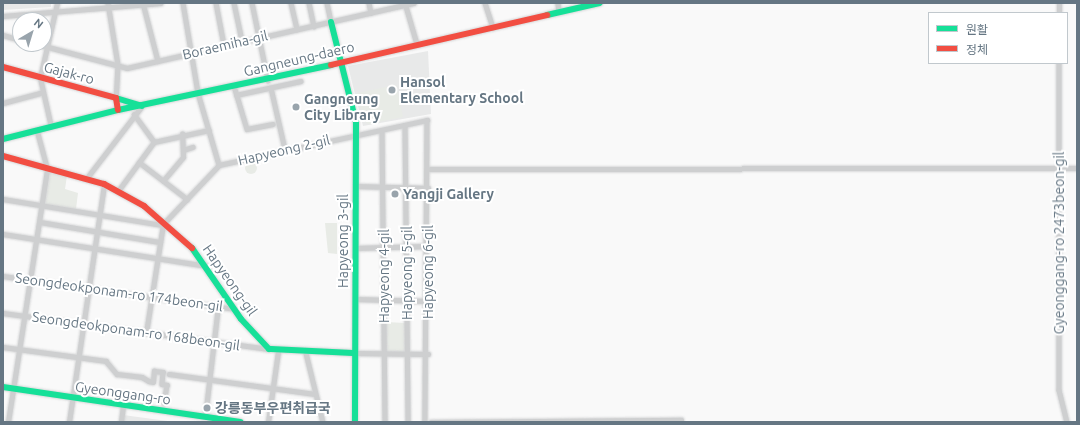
<!DOCTYPE html>
<html>
<head>
<meta charset="utf-8">
<style>
	body { margin:0 }
	#map { position:relative; width:1080px; height:425px; overflow:hidden; background:#f9f9f9; font-family:Ubuntu,"Noto Sans KR",sans-serif }
	div>[style] { position:absolute }
	.built>* { inset:0; background:#e8e9e9 }
	.green>* { inset:0; background:#e8ebe6 }
	.round { border-radius:50% }
	.roads { filter:drop-shadow(0 0 1px #d5d6d7) drop-shadow(0 0 1px #d5d6d7) }
	.street>* { height:4.5px; margin:-2.25px; padding:0 2.25px; transform-origin:2.25px; border-radius:2.25px; background:#cecfd0 }
	.fast>* { height:6px; margin:-3px; padding:0 3px; transform-origin:3px; border-radius:3px; background:#16e098 }
	.jam>* { height:6px; margin:-3px; padding:0 3px; transform-origin:3px; border-radius:3px; background:#f24e42 }
	.dots>* { width:11px; height:11px; translate:-50% -50%; box-sizing:border-box; border:2px solid #fff; border-radius:50% }
	span { translate:-50% -50%; white-space:nowrap; text-align:center; line-height:1.15; -webkit-text-stroke:4px #fff; paint-order:stroke }
	.street-label { font-size:14px; color:#657683 }
	.poi-label { font-size:14px; color:#657683; font-weight:700 }
	.left { translate:0 -50%; text-align:left }
	.frame { position:absolute; inset:0; border:4px solid #657683; pointer-events:none }
	.legend { position:absolute; left:928px; top:12px; width:140px; height:52px; box-sizing:border-box; background:#fff; border:1px solid #c1c8cd; margin:0; padding:5px 7px; list-style:none; font-size:12px; color:#657683 }
	.legend li { display:flex; align-items:center; gap:8px; height:20px }
	.legend b { width:20px; border:1px solid #c1c8cd }
	.north { position:absolute; left:12px; top:12px; width:40px; height:40px; box-sizing:border-box; background:#fff; border:1px solid #c1c8cd; border-radius:50%; rotate:38deg; font-size:11px; font-weight:700; line-height:16px; text-align:center; color:#657683 }
	.north::after { content:''; display:block; margin:auto; width:14px; height:18px; background:#99a4ac; clip-path:polygon(50% 0,100% 100%,50% 72%,0 100%) }
</style>
</head>
<body>
<div id="map">
	<div class="built">
		<div style="clip-path:polygon(3px 3px,51px 3px,51px 7px,3px 10px)"></div>
		<div style="clip-path:polygon(428px 51px,431px 114px,363px 126px,348px 66px)"></div>
		<div style="clip-path:polygon(123px 415px,175px 422px,122px 422px)"></div>
	</div>
	<div class="green">
		<div style="clip-path:polygon(396px 85px,403px 117px,368px 124px,363px 120px,357px 93px)"></div>
		<div class="round" style="left:245px;top:162px;width:12px;height:12px"></div>
		<div style="clip-path:polygon(50px 173px,67px 176px,65px 189px,78px 193px,76px 209px,45px 204px)"></div>
		<div style="clip-path:polygon(325px 223px,337px 223px,337px 254px,328px 253px)"></div>
		<div style="clip-path:polygon(386px 322px,405px 323px,406px 352px,386px 352px)"></div>
	</div>
	<div class="roads">
		<div class="street">
			<div style="left:108px;top:3px;width:63px;rotate:80.8deg"></div>
			<div style="left:118px;top:65px;width:33px;rotate:93deg"></div>
			<div style="left:143px;top:3px;width:60px;rotate:75.5deg"></div>
			<div style="left:183px;top:3px;width:91px;rotate:80.5deg"></div>
			<div style="left:198px;top:93px;width:75px;rotate:73.7deg"></div>
			<div style="left:216px;top:3px;width:43px;rotate:79.2deg"></div>
			<div style="left:234px;top:3px;width:40px;rotate:78deg"></div>
			<div style="left:252px;top:3px;width:79px;rotate:78.3deg"></div>
			<div style="left:291px;top:3px;width:27px;rotate:77deg"></div>
			<div style="left:309px;top:3px;width:24px;rotate:78deg"></div>
			<div style="left:327px;top:3px;width:19px;rotate:78deg"></div>
			<div style="left:369px;top:3px;width:10px;rotate:79deg"></div>
			<div style="left:405px;top:3px;width:43px;rotate:73.7deg"></div>
			<div style="left:485px;top:3px;width:26px;rotate:72deg"></div>
			<div style="left:558px;top:3px;width:9px;rotate:84deg"></div>
			<div style="left:1059px;top:13px;width:10px;rotate:-90deg"></div>
			<div style="left:3px;top:16px;width:158px;rotate:-4.7deg"></div>
			<div style="left:3px;top:35px;width:18px;rotate:16deg"></div>
			<div style="left:37px;top:44px;width:93px;rotate:14.9deg"></div>
			<div style="left:127px;top:68px;width:294px;rotate:-12.8deg"></div>
			<div style="left:1059px;top:63px;width:327px;rotate:90deg"></div>
			<div style="left:1059px;top:390px;width:33px;rotate:76deg"></div>
			<div style="left:234px;top:86px;width:45px;rotate:73.2deg"></div>
			<div style="left:247px;top:129px;width:26px;rotate:-11deg"></div>
			<div style="left:271px;top:88px;width:63px;rotate:77.1deg"></div>
			<div style="left:236px;top:95px;width:66px;rotate:-12.2deg"></div>
			<div style="left:3px;top:103px;width:38px;rotate:-15deg"></div>
			<div style="left:134px;top:114px;width:34px;rotate:54deg"></div>
			<div style="left:405px;top:125px;width:297px;rotate:89.4deg"></div>
			<div style="left:51px;top:127px;width:50px;rotate:-102.7deg"></div>
			<div style="left:40px;top:78px;width:77px;rotate:-77.2deg"></div>
			<div style="left:382px;top:131px;width:291px;rotate:89.4deg"></div>
			<div style="left:183px;top:150px;width:10px;rotate:-17deg"></div>
			<div style="left:139px;top:162px;width:61px;rotate:37.6deg"></div>
			<div style="left:430px;top:169px;width:647px;rotate:-0.09deg"></div>
			<div style="left:86px;top:179px;width:92px;rotate:-52.5deg"></div>
			<div style="left:163px;top:181px;width:31px;rotate:-50deg"></div>
			<div style="left:183px;top:157px;width:23px;rotate:-92deg"></div>
			<div style="left:355px;top:186px;width:73px;rotate:1.6deg"></div>
			<div style="left:118px;top:191px;width:61px;rotate:-53.7deg"></div>
			<div style="left:154px;top:142px;width:56px;rotate:-12.3deg"></div>
			<div style="left:3px;top:199px;width:166px;rotate:9.3deg"></div>
			<div style="left:40px;top:222px;width:122px;rotate:9.5deg"></div>
			<div style="left:165px;top:222px;width:79px;rotate:-46.5deg"></div>
			<div style="left:219px;top:165px;width:213px;rotate:-12.2deg"></div>
			<div style="left:427px;top:120px;width:302px;rotate:90.4deg"></div>
			<div style="left:3px;top:234px;width:206px;rotate:8.9deg"></div>
			<div style="left:355px;top:248px;width:73px;rotate:-1.6deg"></div>
			<div style="left:3px;top:276px;width:233px;rotate:8.1deg"></div>
			<div style="left:355px;top:299px;width:73px;rotate:1.6deg"></div>
			<div style="left:3px;top:313px;width:268px;rotate:7.7deg"></div>
			<div style="left:146px;top:333px;width:109px;rotate:-81.1deg"></div>
			<div style="left:3px;top:347px;width:104px;rotate:7.7deg"></div>
			<div style="left:106px;top:361px;width:17px;rotate:50deg"></div>
			<div style="left:117px;top:374px;width:25px;rotate:7deg"></div>
			<div style="left:142px;top:377px;width:8px;rotate:30deg"></div>
			<div style="left:149px;top:381px;width:4px;rotate:14deg"></div>
			<div style="left:153px;top:382px;width:11px;rotate:-85deg"></div>
			<div style="left:154px;top:371px;width:9px;rotate:6deg"></div>
			<div style="left:163px;top:372px;width:12px;rotate:95deg"></div>
			<div style="left:162px;top:384px;width:5px;rotate:11deg"></div>
			<div style="left:167px;top:385px;width:18px;rotate:99deg"></div>
			<div style="left:306px;top:353px;width:71px;rotate:76.2deg"></div>
			<div style="left:355px;top:353px;width:73px;rotate:0.8deg"></div>
			<div style="left:169px;top:374px;width:147px;rotate:7.8deg"></div>
			<div style="left:205px;top:417px;width:112px;rotate:-83.3deg"></div>
			<div style="left:8px;top:422px;width:256px;rotate:-81.2deg"></div>
			<div style="left:47px;top:169px;width:39px;rotate:-105deg"></div>
			<div style="left:69px;top:422px;width:241px;rotate:-81.6deg"></div>
			<div style="left:121px;top:422px;width:17px;rotate:-83deg"></div>
			<div style="left:268px;top:422px;width:71px;rotate:-81.9deg"></div>
			<div style="left:431px;top:422px;width:250px;rotate:-0.5deg"></div>
		</div>
		<div class="fast">
			<div style="left:547px;top:15px;width:54px;rotate:-12.8deg"></div>
			<div style="left:331px;top:22px;width:103px;rotate:76deg"></div>
			<div style="left:356px;top:122px;width:300px;rotate:90.2deg"></div>
			<div style="left:116px;top:98px;width:27px;rotate:17deg"></div>
			<div style="left:3px;top:139px;width:119px;rotate:-14.2deg"></div>
			<div style="left:118px;top:110px;width:218px;rotate:-11.9deg"></div>
			<div style="left:192px;top:248px;width:86px;rotate:55.4deg"></div>
			<div style="left:241px;top:319px;width:41px;rotate:47deg"></div>
			<div style="left:269px;top:349px;width:86px;rotate:2.7deg"></div>
			<div style="left:3px;top:387px;width:240px;rotate:8.4deg"></div>
		</div>
		<div class="jam">
			<div style="left:331px;top:65px;width:222px;rotate:-13deg"></div>
			<div style="left:3px;top:67px;width:117px;rotate:15.3deg"></div>
			<div style="left:116px;top:98px;width:12px;rotate:81deg"></div>
			<div style="left:3px;top:156px;width:105px;rotate:15.5deg"></div>
			<div style="left:104px;top:184px;width:46px;rotate:28.8deg"></div>
			<div style="left:144px;top:206px;width:64px;rotate:41.2deg"></div>
		</div>
	</div>
	<div class="dots">
		<div style="left:392px;top:90px;background:#99a4ac"></div>
		<div style="left:296px;top:107px;background:#99a4ac"></div>
		<div style="left:395px;top:194px;background:#99a4ac"></div>
		<div style="left:207px;top:408px;background:#99a4ac"></div>
	</div>
	<div class="street-label">
		<span style="left:225px;top:45px;rotate:-13deg">Boraemiha-gil</span>
		<span style="left:299px;top:59px;rotate:-13deg">Gangneung-daero</span>
		<span style="left:69px;top:73px;rotate:15deg">Gajak-ro</span>
		<span style="left:284px;top:150px;rotate:-13deg">Hapyeong 2-gil</span>
		<span style="left:343px;top:241px;rotate:-90deg">Hapyeong 3-gil</span>
		<span style="left:1059px;top:243px;rotate:-90deg">Gyeonggang-ro 2473beon-gil</span>
		<span style="left:428px;top:272px;rotate:-90deg">Hapyeong 6-gil</span>
		<span style="left:407px;top:273px;rotate:-90deg">Hapyeong 5-gil</span>
		<span style="left:384px;top:276px;rotate:-90deg">Hapyeong 4-gil</span>
		<span style="left:230px;top:280px;rotate:55deg">Hapyeong-gil</span>
		<span style="left:119px;top:292px;rotate:8deg">Seongdeokponam-ro 174beon-gil</span>
		<span style="left:136px;top:331px;rotate:8deg">Seongdeokponam-ro 168beon-gil</span>
		<span style="left:123px;top:393px;rotate:8deg">Gyeonggang-ro</span>
	</div>
	<div class="poi-label">
		<span class="left" style="left:400px;top:90px">Hansol<br>Elementary School</span>
		<span class="left" style="left:304px;top:107px">Gangneung<br>City Library</span>
		<span class="left" style="left:403px;top:194px">Yangji Gallery</span>
		<span class="left" style="left:215px;top:408px">강릉동부우편취급국</span>
	</div>
	<div class="frame"></div>
	<ul class="legend">
	<li><b style="height:5px;background:#16e098"></b>원활</li>
	<li><b style="height:5px;background:#f24e42"></b>정체</li>
	</ul>
	<div class="north">N</div>
</div>
</body>
</html>
